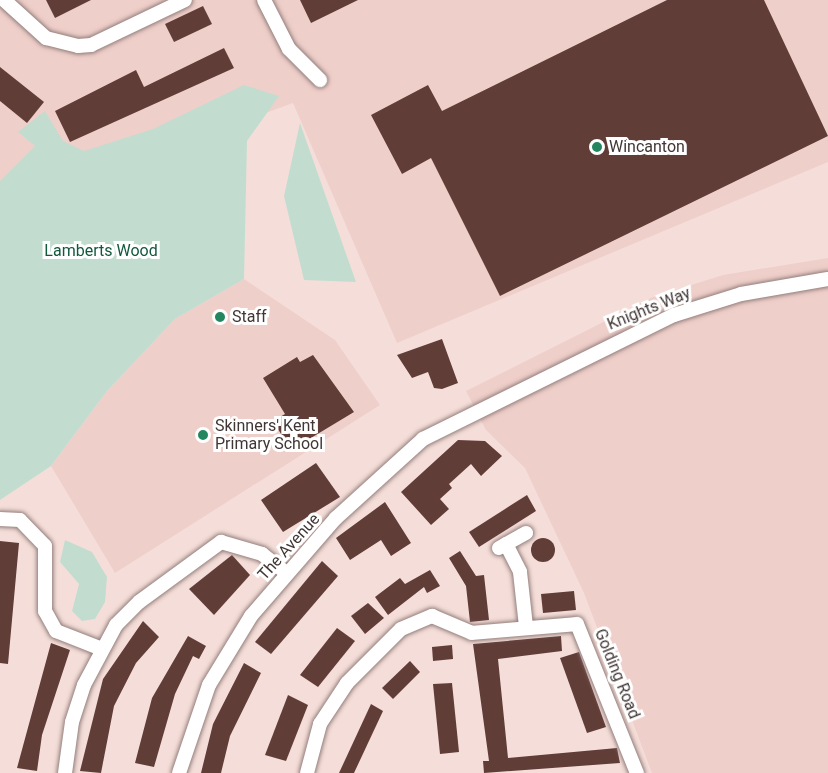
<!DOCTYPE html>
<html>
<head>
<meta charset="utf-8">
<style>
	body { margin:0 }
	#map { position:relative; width:828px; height:773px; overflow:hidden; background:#f5ded9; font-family:Roboto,sans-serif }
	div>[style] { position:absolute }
	.built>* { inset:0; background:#efcfca }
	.green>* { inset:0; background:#c2ddcf }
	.building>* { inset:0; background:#613d38 }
	.round { border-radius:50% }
	.roads { filter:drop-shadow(0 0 2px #937e7b) drop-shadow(0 0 2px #937e7b) }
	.minor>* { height:14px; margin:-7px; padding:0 7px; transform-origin:7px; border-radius:7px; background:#fff }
	.dots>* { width:16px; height:16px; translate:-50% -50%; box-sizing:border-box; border:3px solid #fff; border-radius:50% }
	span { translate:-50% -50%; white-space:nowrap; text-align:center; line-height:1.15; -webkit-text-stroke:6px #fff; paint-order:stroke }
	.poi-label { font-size:16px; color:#403735 }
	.left { translate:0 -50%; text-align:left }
	.park-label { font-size:16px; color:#12583c }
	.street-label { font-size:16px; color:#403735 }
</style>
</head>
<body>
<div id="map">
	<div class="built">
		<div style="clip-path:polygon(0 0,828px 0,828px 162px,397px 343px,293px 103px,0 210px)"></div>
		<div style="clip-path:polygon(828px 258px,828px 773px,652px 773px,584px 593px,525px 468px,486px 430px,466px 391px,653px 297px,723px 275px)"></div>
		<div style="clip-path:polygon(244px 279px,335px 340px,380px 405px,115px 573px,51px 466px,107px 391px,175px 319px)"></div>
	</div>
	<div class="green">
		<div style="clip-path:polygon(244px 85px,279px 96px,247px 141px,244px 279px,175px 319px,107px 391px,51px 466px,0 500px,0 181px,35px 146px,18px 132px,45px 111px,63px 141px,84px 151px,153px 129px)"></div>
		<div style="clip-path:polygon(300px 123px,356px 282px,304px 280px,284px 196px)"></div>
		<div style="clip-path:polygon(65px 540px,92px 552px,107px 577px,105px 602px,95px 619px,82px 621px,72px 611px,79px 584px,60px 562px)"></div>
	</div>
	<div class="building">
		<div style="clip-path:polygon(46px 0,91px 0,55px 18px)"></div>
		<div style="clip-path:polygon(300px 0,358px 0,311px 23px)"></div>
		<div style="clip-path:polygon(667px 0,764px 0,828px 136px,500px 296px,431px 158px,402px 174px,371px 115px,428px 85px,442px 111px)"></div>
		<div style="clip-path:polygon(203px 6px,212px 24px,174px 42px,165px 24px)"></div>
		<div style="clip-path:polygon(224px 48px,234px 68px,70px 142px,55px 111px,136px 70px,144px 87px)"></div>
		<div style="clip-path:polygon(0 67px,44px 102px,27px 123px,0 101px)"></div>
		<div style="clip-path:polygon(442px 339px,458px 383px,442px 389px,434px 388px,428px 372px,412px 378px,397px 355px)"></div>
		<div style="clip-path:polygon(313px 355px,354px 412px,291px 450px,273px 421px,285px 414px,263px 378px,297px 357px,300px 362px)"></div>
		<div style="clip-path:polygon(458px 440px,485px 441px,502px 456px,481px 476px,471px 464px,449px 484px,452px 488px,440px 499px,449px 509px,431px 525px,401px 492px)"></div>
		<div style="clip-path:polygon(316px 463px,340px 497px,283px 532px,261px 500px)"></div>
		<div style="clip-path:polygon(527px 495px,536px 511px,479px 547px,469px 532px)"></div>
		<div style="clip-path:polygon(385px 502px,411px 543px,391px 556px,381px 540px,350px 560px,336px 538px)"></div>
		<div class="round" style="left:531px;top:538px;width:24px;height:24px"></div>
		<div style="clip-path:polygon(0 541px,19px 543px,8px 664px,0 663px)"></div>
		<div style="clip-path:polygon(460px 551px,476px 576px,484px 575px,489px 620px,470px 622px,466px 586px,449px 558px)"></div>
		<div style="clip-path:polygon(232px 555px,250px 575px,214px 615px,189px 589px)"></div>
		<div style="clip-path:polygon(322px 561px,338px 576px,271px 654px,255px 642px)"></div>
		<div style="clip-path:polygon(430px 570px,440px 586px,427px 593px,424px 587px,388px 615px,375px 597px,400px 578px,405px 584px)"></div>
		<div style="clip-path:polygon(574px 591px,576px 610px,543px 613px,541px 594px)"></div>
		<div style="clip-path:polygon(368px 603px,384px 618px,365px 634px,351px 616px)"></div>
		<div style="clip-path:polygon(143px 621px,159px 637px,136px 663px,114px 706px,101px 773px,80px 771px,103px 679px)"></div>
		<div style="clip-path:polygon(337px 628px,355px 641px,318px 687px,300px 675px)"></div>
		<div style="clip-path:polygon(188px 636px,206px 646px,199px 659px,193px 656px,175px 694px,154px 767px,135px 763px,152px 698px)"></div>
		<div style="clip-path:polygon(561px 636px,562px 651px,498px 659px,508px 758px,617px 748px,620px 763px,484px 773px,483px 761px,489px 761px,473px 644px)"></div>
		<div style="clip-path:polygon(51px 643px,70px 650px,42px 735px,37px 771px,17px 768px)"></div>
		<div style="clip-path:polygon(452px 645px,453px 659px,433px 661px,432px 647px)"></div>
		<div style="clip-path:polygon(579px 652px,606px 727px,587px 733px,560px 658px)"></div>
		<div style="clip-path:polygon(410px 661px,420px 672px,393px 699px,382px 688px)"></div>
		<div style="clip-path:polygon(244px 663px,261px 673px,230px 736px,221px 773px,201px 773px,213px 724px)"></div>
		<div style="clip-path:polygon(452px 683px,459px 752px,440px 754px,433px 684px)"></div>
		<div style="clip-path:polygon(288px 695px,308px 705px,286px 761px,265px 755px)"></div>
		<div style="clip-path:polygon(371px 704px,383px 711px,354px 773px,339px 773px)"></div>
	</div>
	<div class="roads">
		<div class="minor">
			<div style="left:4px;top:0;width:57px;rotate:42.1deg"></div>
			<div style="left:46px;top:38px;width:33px;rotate:14deg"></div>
			<div style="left:78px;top:46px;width:13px;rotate:-4deg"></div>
			<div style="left:91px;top:45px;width:104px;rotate:-25.6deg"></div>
			<div style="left:264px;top:0;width:55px;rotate:63deg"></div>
			<div style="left:289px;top:49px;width:44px;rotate:45deg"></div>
			<div style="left:0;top:519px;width:20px;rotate:3deg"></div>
			<div style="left:20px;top:520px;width:36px;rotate:46deg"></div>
			<div style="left:45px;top:546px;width:65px;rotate:90deg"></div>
			<div style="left:45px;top:611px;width:23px;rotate:61deg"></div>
			<div style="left:56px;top:631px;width:49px;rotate:21.4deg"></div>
			<div style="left:506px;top:544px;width:31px;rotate:63deg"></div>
			<div style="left:520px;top:572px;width:54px;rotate:83.7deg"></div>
			<div style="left:499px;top:548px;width:31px;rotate:-29deg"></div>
			<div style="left:65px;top:773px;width:51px;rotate:-82.2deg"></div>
			<div style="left:72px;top:722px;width:39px;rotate:-72deg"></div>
			<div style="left:84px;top:685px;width:68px;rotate:-61.9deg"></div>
			<div style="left:116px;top:625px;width:33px;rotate:-45deg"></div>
			<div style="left:139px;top:602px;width:102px;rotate:-36.2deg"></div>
			<div style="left:221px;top:542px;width:43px;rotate:16.3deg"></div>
			<div style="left:262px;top:554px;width:29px;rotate:38deg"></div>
			<div style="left:179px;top:773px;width:93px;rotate:-71.2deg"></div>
			<div style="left:209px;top:685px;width:81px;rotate:-58.7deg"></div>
			<div style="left:251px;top:616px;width:130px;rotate:-49.1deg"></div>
			<div style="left:336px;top:518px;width:118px;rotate:-42.2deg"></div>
			<div style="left:423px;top:439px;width:280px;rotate:-26.3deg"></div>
			<div style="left:674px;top:315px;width:70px;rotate:-17.4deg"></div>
			<div style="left:741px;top:294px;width:88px;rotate:-9.8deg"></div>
			<div style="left:307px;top:773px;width:51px;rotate:-75.1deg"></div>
			<div style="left:320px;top:724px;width:49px;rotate:-56.6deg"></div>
			<div style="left:347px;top:683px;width:76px;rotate:-45deg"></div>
			<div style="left:401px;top:629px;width:34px;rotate:-23deg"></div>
			<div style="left:432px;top:616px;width:43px;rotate:23deg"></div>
			<div style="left:472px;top:633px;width:105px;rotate:-4.9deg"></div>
			<div style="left:577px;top:624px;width:161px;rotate:68.1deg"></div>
		</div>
	</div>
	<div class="dots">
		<div style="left:597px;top:147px;background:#24865f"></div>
		<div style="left:220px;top:317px;background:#24865f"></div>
		<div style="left:203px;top:435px;background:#24865f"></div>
	</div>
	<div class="poi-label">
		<span class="left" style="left:609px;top:147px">Wincanton</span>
		<span class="left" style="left:232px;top:317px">Staff</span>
		<span class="left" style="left:215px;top:435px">Skinners' Kent<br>Primary School</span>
	</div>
	<div class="park-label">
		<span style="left:101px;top:251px">Lamberts Wood</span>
	</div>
	<div class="street-label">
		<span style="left:649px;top:309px;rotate:-22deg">Knights Way</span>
		<span style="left:289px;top:547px;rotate:-48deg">The Avenue</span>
		<span style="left:617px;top:674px;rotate:68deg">Golding Road</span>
	</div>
</div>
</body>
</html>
